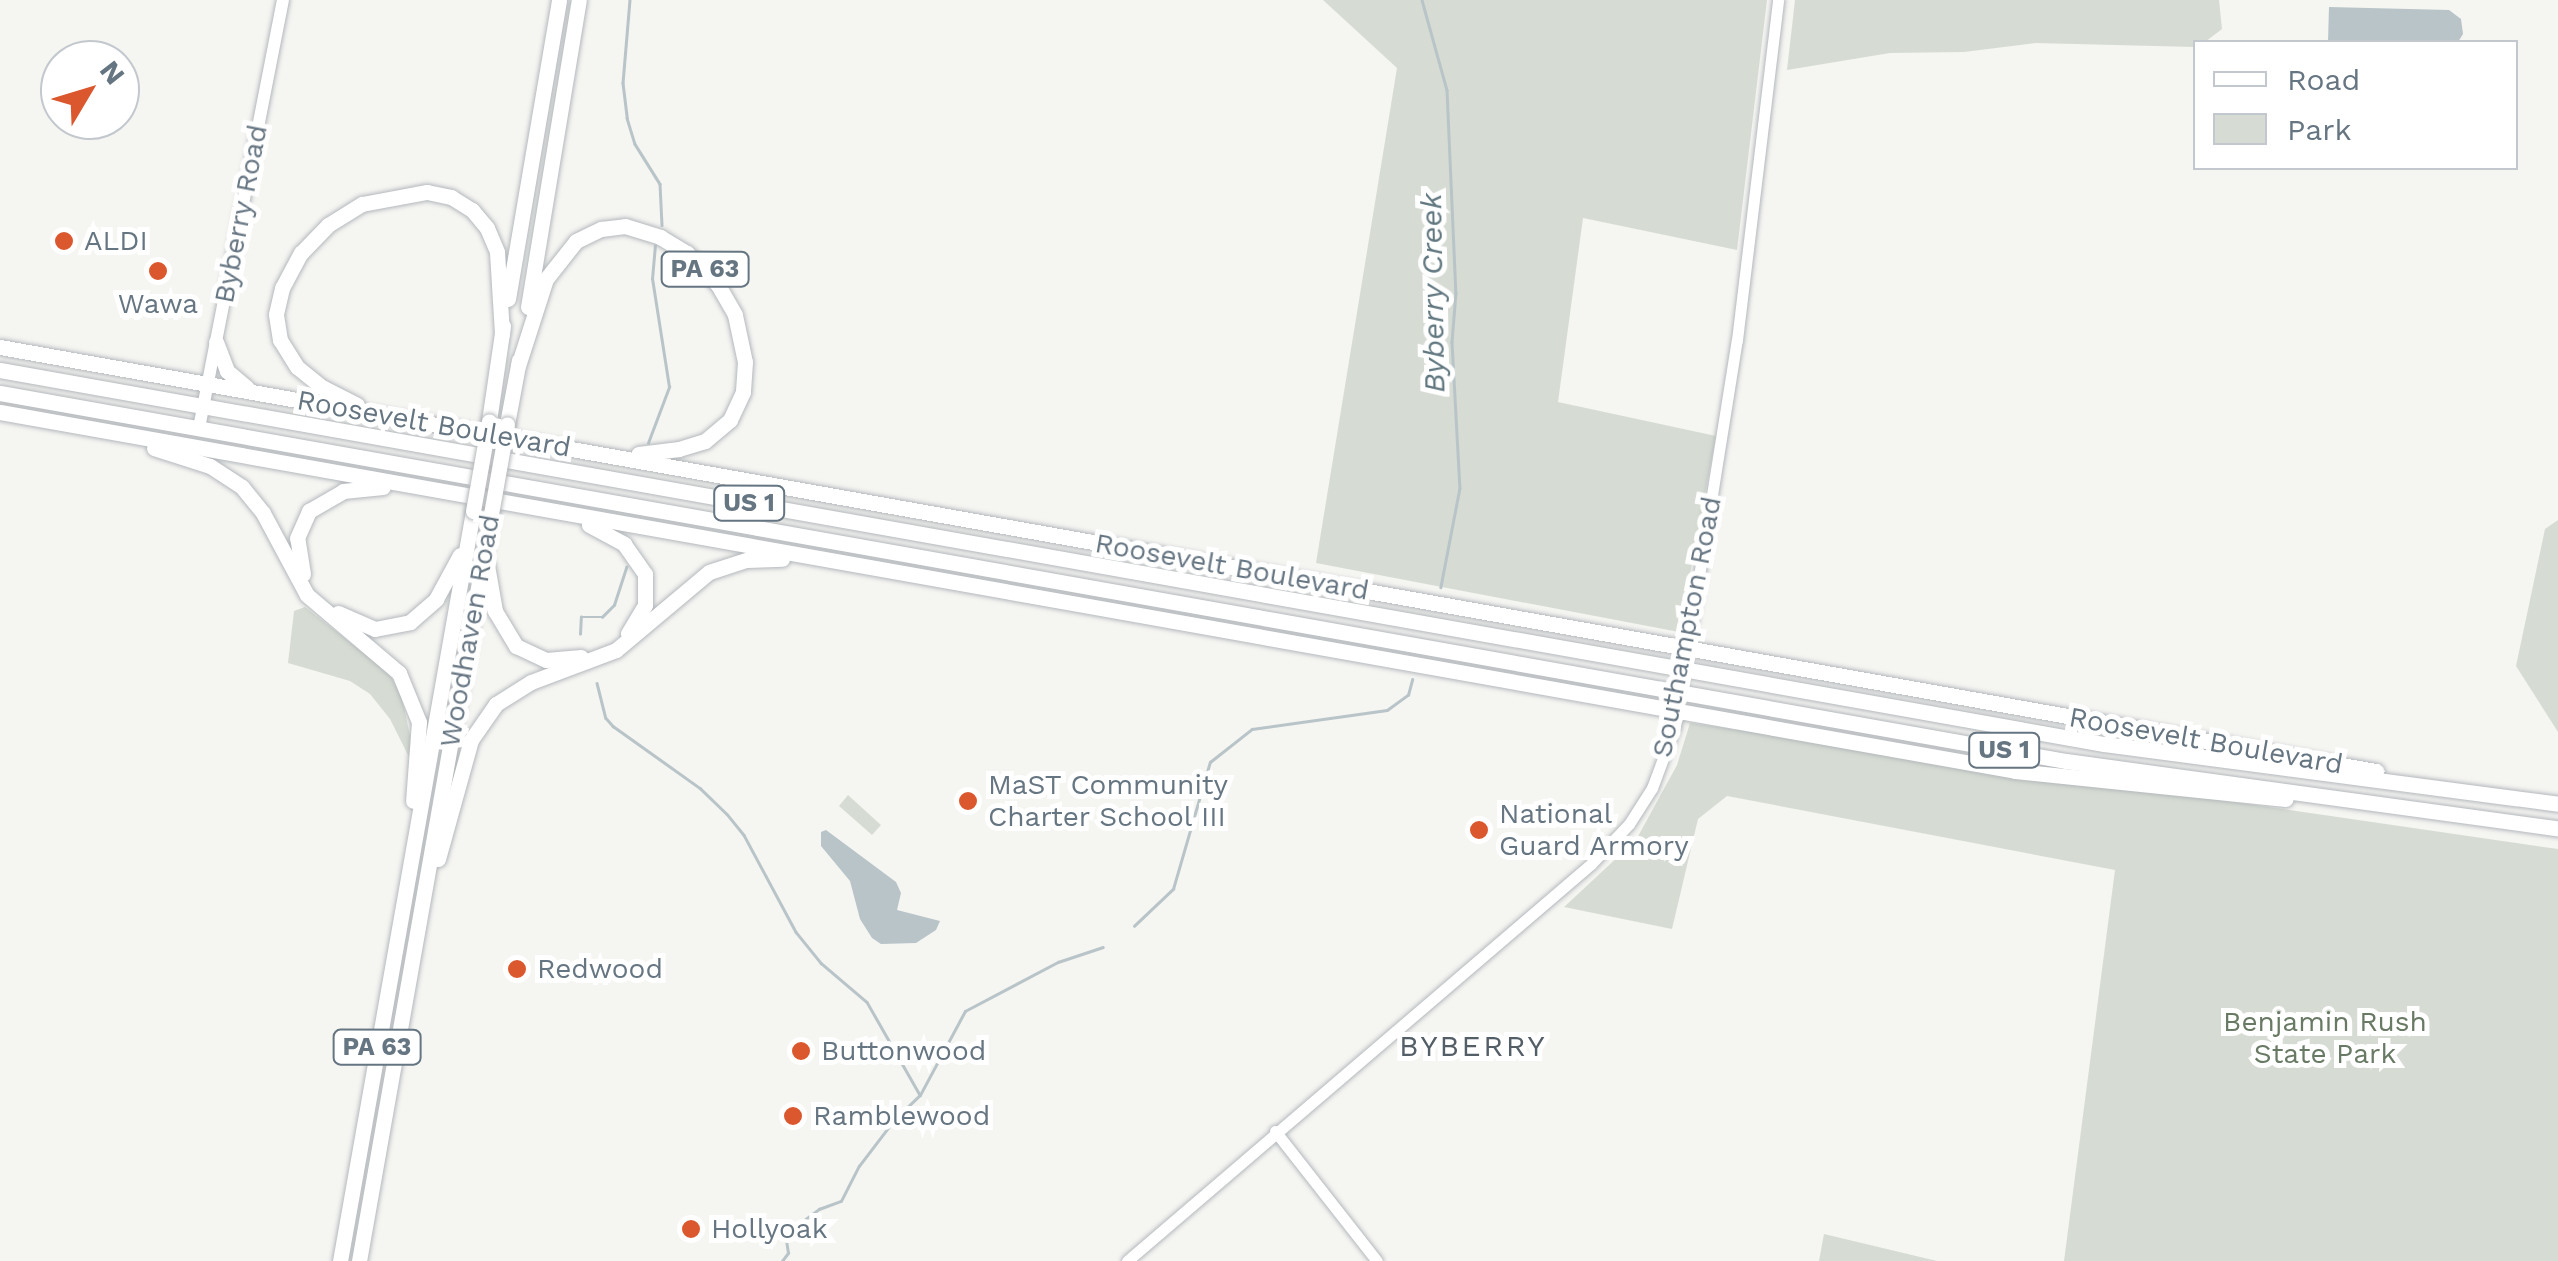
<!DOCTYPE html>
<html>
<head>
<meta charset="utf-8">
<style>
	body { margin:0 }
	#map { position:relative; width:2558px; height:1261px; overflow:hidden; background:#f5f5f2; font-family:"Work Sans",sans-serif }
	div>[style] { position:absolute }
	.green>* { inset:0; background:#d6dcd3 }
	.water>* { inset:0; background:#b8c4c8 }
	.stream>* { height:2.5px; margin:-1.25px; padding:0 1.25px; transform-origin:1.25px; border-radius:1.25px; background:#b8c4c8 }
	.roads { filter:drop-shadow(0 0 2px #b4b8bc) drop-shadow(0 0 2px #b4b8bc) }
	.secondary>* { height:11px; margin:-5.5px; padding:0 5.5px; transform-origin:5.5px; border-radius:5.5px; background:#fff }
	.primary>* { height:12px; margin:-6px; padding:0 6px; transform-origin:6px; border-radius:6px; background:#fff }
	.highway>* { height:15px; margin:-7.5px; padding:0 7.5px; transform-origin:7.5px; border-radius:7.5px; background:#fff }
	.bridges { filter:drop-shadow(0 0 2px #b4b7ba) drop-shadow(0 0 2px #b4b7ba) }
	.highway-bridge>* { height:15px; margin:-7.5px; padding:0 7.5px; transform-origin:7.5px; border-radius:7.5px; background:#fff }
	.dots>* { width:28px; height:28px; translate:-50% -50%; box-sizing:border-box; border:5px solid #fff; border-radius:50% }
	span { translate:-50% -50%; white-space:nowrap; text-align:center; line-height:1.15; -webkit-text-stroke:10px #fff; paint-order:stroke }
	.shield-label span { padding:2px 8px; background:#fff; border:2px solid; border-radius:8px; -webkit-text-stroke-width:0 }
	.shield-label { font-size:25px; color:#667582; font-weight:700 }
	.street-label { font-size:28px; color:#667582 }
	.poi-label { font-size:28px; color:#667582 }
	.left { translate:0 -50%; text-align:left }
	.park-label { font-size:28px; color:#687964 }
	.water-label { font-size:30px; color:#61777f; font-style:italic }
	.neighbourhood-label { font-size:30px; color:#535e67; letter-spacing:2.5px }
	.legend { position:absolute; left:2193px; top:40px; width:325px; height:130px; box-sizing:border-box; background:#fff; border:2px solid #c2c8cd; margin:0; padding:12px 18px; list-style:none; font-size:30px; color:#667582 }
	.legend li { display:flex; align-items:center; gap:20px; height:50px }
	.legend b { width:50px; border:2px solid #c2c8cd }
	.north { position:absolute; left:40px; top:40px; width:100px; height:100px; box-sizing:border-box; background:#fff; border:2px solid #c2c8cd; border-radius:50%; rotate:52deg; font-size:28px; font-weight:700; line-height:40px; text-align:center; color:#667582 }
	.north::after { content:''; display:block; margin:auto; width:35px; height:45px; background:#db572d; clip-path:polygon(50% 0,100% 100%,50% 72%,0 100%) }
</style>
</head>
<body>
<div id="map">
	<div class="green">
		<div style="clip-path:polygon(1323px 0,1767px 0,1737px 250px,1583px 218px,1558px 402px,1716px 436px,1679px 632px,1316px 563px,1397px 68px)"></div>
		<div style="clip-path:polygon(1795px 0,2219px 0,2222px 29px,2205px 42px,2196px 42px,2195px 47px,2035px 43px,1964px 52px,1890px 53px,1787px 70px)"></div>
		<div style="clip-path:polygon(2558px 520px,2558px 732px,2516px 666px,2545px 529px)"></div>
		<div style="clip-path:polygon(305px 607px,389px 673px,402px 697px,411px 741px,409px 757px,390px 719px,370px 694px,350px 681px,288px 663px,294px 611px)"></div>
		<div style="clip-path:polygon(1690px 723px,2558px 849px,2558px 1261px,2064px 1261px,2115px 870px,1727px 796px,1698px 819px,1672px 929px,1564px 907px,1636px 840px,1677px 765px)"></div>
		<div style="clip-path:polygon(848px 795px,881px 825px,872px 835px,839px 806px)"></div>
		<div style="clip-path:polygon(1824px 1234px,1937px 1261px,1819px 1261px)"></div>
	</div>
	<div class="water">
		<div style="clip-path:polygon(2329px 7px,2449px 10px,2461px 19px,2463px 34px,2458px 42px,2328px 42px)"></div>
		<div style="clip-path:polygon(826px 830px,896px 882px,901px 893px,897px 910px,940px 921px,936px 930px,916px 943px,881px 944px,872px 938px,860px 919px,850px 881px,821px 846px,821px 832px)"></div>
	</div>
	<div class="stream">
		<div style="left:630px;top:0;width:83px;rotate:94.8deg"></div>
		<div style="left:623px;top:83px;width:35px;rotate:83deg"></div>
		<div style="left:627px;top:118px;width:27px;rotate:73deg"></div>
		<div style="left:635px;top:144px;width:47px;rotate:58deg"></div>
		<div style="left:660px;top:184px;width:41px;rotate:87.2deg"></div>
		<div style="left:1422px;top:0;width:93px;rotate:74.5deg"></div>
		<div style="left:1447px;top:90px;width:203px;rotate:87.5deg"></div>
		<div style="left:1456px;top:293px;width:49px;rotate:94.7deg"></div>
		<div style="left:1452px;top:342px;width:146px;rotate:86.9deg"></div>
		<div style="left:1460px;top:488px;width:101px;rotate:100.9deg"></div>
		<div style="left:648px;top:443px;width:60px;rotate:-69.4deg"></div>
		<div style="left:669px;top:387px;width:109px;rotate:-98.9deg"></div>
		<div style="left:652px;top:279px;width:33px;rotate:-85deg"></div>
		<div style="left:580px;top:634px;width:17px;rotate:-87deg"></div>
		<div style="left:581px;top:617px;width:21px"></div>
		<div style="left:602px;top:617px;width:17px;rotate:-45deg"></div>
		<div style="left:614px;top:605px;width:40px;rotate:-72deg"></div>
		<div style="left:597px;top:683px;width:36px;rotate:76deg"></div>
		<div style="left:606px;top:718px;width:11px;rotate:49deg"></div>
		<div style="left:613px;top:726px;width:107px;rotate:35.5deg"></div>
		<div style="left:700px;top:788px;width:37px;rotate:44deg"></div>
		<div style="left:727px;top:814px;width:27px;rotate:51deg"></div>
		<div style="left:744px;top:835px;width:110px;rotate:61.8deg"></div>
		<div style="left:796px;top:932px;width:40px;rotate:51deg"></div>
		<div style="left:821px;top:963px;width:60px;rotate:40.3deg"></div>
		<div style="left:867px;top:1002px;width:107px;rotate:60.3deg"></div>
		<div style="left:1134px;top:926px;width:54px;rotate:-43.5deg"></div>
		<div style="left:1173px;top:889px;width:132px;rotate:-73.8deg"></div>
		<div style="left:1210px;top:762px;width:53px;rotate:-38.2deg"></div>
		<div style="left:1252px;top:729px;width:136px;rotate:-8deg"></div>
		<div style="left:1387px;top:710px;width:26px;rotate:-36deg"></div>
		<div style="left:1408px;top:695px;width:16px;rotate:-75deg"></div>
		<div style="left:782px;top:1261px;width:10px;rotate:-53deg"></div>
		<div style="left:788px;top:1253px;width:12px;rotate:-99deg"></div>
		<div style="left:786px;top:1241px;width:12px;rotate:-66deg"></div>
		<div style="left:791px;top:1230px;width:35px;rotate:-37deg"></div>
		<div style="left:819px;top:1209px;width:23px;rotate:-20deg"></div>
		<div style="left:841px;top:1201px;width:39px;rotate:-63deg"></div>
		<div style="left:859px;top:1166px;width:58px;rotate:-52.7deg"></div>
		<div style="left:894px;top:1120px;width:36px;rotate:-44deg"></div>
		<div style="left:920px;top:1095px;width:95px;rotate:-61.8deg"></div>
		<div style="left:965px;top:1011px;width:105px;rotate:-27.8deg"></div>
		<div style="left:1058px;top:962px;width:47px;rotate:-18.4deg"></div>
	</div>
	<div class="roads">
		<div class="secondary">
			<div style="left:1275px;top:1131px;width:165px;rotate:51.9deg"></div>
			<div style="left:1127px;top:1261px;width:611px;rotate:-40.55deg"></div>
			<div style="left:1591px;top:864px;width:55px;rotate:-46.5deg"></div>
			<div style="left:1629px;top:824px;width:43px;rotate:-57.4deg"></div>
			<div style="left:1652px;top:788px;width:66px;rotate:-69.6deg"></div>
			<div style="left:1675px;top:726px;width:391px;rotate:-80.9deg"></div>
			<div style="left:1737px;top:340px;width:342px;rotate:-83.1deg"></div>
		</div>
		<div class="primary">
			<div style="left:199px;top:428px;width:436px;rotate:-78.9deg"></div>
		</div>
		<div class="highway">
			<div style="left:508px;top:299px;width:303px;rotate:-80.3deg"></div>
			<div style="left:528px;top:307px;width:311px;rotate:-80.6deg"></div>
			<div style="left:216px;top:342px;width:31px;rotate:69deg"></div>
			<div style="left:227px;top:371px;width:26px;rotate:40deg"></div>
			<div style="left:0;top:347px;width:2414px;rotate:10.12deg"></div>
			<div style="left:518px;top:366px;width:91px;rotate:-72.2deg"></div>
			<div style="left:546px;top:279px;width:48px;rotate:-51.7deg"></div>
			<div style="left:576px;top:241px;width:28px;rotate:-26deg"></div>
			<div style="left:601px;top:229px;width:24px;rotate:-7deg"></div>
			<div style="left:625px;top:226px;width:37px;rotate:17deg"></div>
			<div style="left:660px;top:237px;width:31px;rotate:31deg"></div>
			<div style="left:687px;top:253px;width:45px;rotate:45.9deg"></div>
			<div style="left:718px;top:285px;width:34px;rotate:60deg"></div>
			<div style="left:735px;top:315px;width:48px;rotate:78deg"></div>
			<div style="left:745px;top:362px;width:30px;rotate:94deg"></div>
			<div style="left:743px;top:392px;width:31px;rotate:115deg"></div>
			<div style="left:730px;top:420px;width:33px;rotate:140deg"></div>
			<div style="left:705px;top:441px;width:27px;rotate:163deg"></div>
			<div style="left:679px;top:449px;width:41px;rotate:173deg"></div>
			<div style="left:0;top:370px;width:2137px;rotate:10.08deg"></div>
			<div style="left:2104px;top:744px;width:458px;rotate:7.5deg"></div>
			<div style="left:0;top:393px;width:2099px;rotate:10.1deg"></div>
			<div style="left:2066px;top:761px;width:497px;rotate:7.8deg"></div>
			<div style="left:357px;top:405px;width:38px;rotate:-153deg"></div>
			<div style="left:323px;top:388px;width:33px;rotate:-141deg"></div>
			<div style="left:297px;top:367px;width:32px;rotate:-122deg"></div>
			<div style="left:280px;top:340px;width:26px;rotate:-99deg"></div>
			<div style="left:276px;top:314px;width:27px;rotate:-77deg"></div>
			<div style="left:282px;top:288px;width:40px;rotate:-62deg"></div>
			<div style="left:301px;top:253px;width:39px;rotate:-46deg"></div>
			<div style="left:328px;top:225px;width:40px;rotate:-32deg"></div>
			<div style="left:362px;top:204px;width:66px;rotate:-10.5deg"></div>
			<div style="left:427px;top:192px;width:25px;rotate:12deg"></div>
			<div style="left:451px;top:197px;width:25px;rotate:32deg"></div>
			<div style="left:472px;top:210px;width:23px;rotate:50deg"></div>
			<div style="left:487px;top:228px;width:26px;rotate:67deg"></div>
			<div style="left:497px;top:252px;width:82px;rotate:86.5deg"></div>
			<div style="left:0;top:412px;width:2047px;rotate:10.1deg"></div>
			<div style="left:2015px;top:771px;width:272px;rotate:5.9deg"></div>
			<div style="left:489px;top:421px;width:96px;rotate:-81.6deg"></div>
			<div style="left:507px;top:424px;width:65px;rotate:-79.4deg"></div>
			<div style="left:154px;top:448px;width:59px;rotate:17.8deg"></div>
			<div style="left:210px;top:466px;width:38px;rotate:33deg"></div>
			<div style="left:242px;top:487px;width:33px;rotate:51deg"></div>
			<div style="left:263px;top:513px;width:93px;rotate:61.8deg"></div>
			<div style="left:307px;top:595px;width:121px;rotate:40.3deg"></div>
			<div style="left:399px;top:673px;width:53px;rotate:67.8deg"></div>
			<div style="left:419px;top:722px;width:79px;rotate:94.3deg"></div>
			<div style="left:589px;top:525px;width:40px;rotate:28deg"></div>
			<div style="left:624px;top:544px;width:37px;rotate:55deg"></div>
			<div style="left:645px;top:574px;width:31px;rotate:90deg"></div>
			<div style="left:645px;top:605px;width:33px;rotate:121deg"></div>
			<div style="left:487px;top:565px;width:47px;rotate:80.1deg"></div>
			<div style="left:495px;top:611px;width:41px;rotate:59deg"></div>
			<div style="left:516px;top:646px;width:33px;rotate:25deg"></div>
			<div style="left:546px;top:660px;width:35px;rotate:-5deg"></div>
			<div style="left:303px;top:574px;width:36px;rotate:-99deg"></div>
			<div style="left:297px;top:538px;width:30px;rotate:-66deg"></div>
			<div style="left:309px;top:511px;width:39px;rotate:-30deg"></div>
			<div style="left:343px;top:491px;width:40px;rotate:-5.7deg"></div>
			<div style="left:338px;top:613px;width:40px;rotate:23.4deg"></div>
			<div style="left:375px;top:629px;width:36px;rotate:-11deg"></div>
			<div style="left:410px;top:622px;width:35px;rotate:-41deg"></div>
			<div style="left:436px;top:599px;width:50px;rotate:-61.4deg"></div>
			<div style="left:438px;top:859px;width:123px;rotate:-74.5deg"></div>
			<div style="left:471px;top:740px;width:44px;rotate:-55.2deg"></div>
			<div style="left:496px;top:704px;width:41px;rotate:-32.2deg"></div>
			<div style="left:531px;top:682px;width:91px;rotate:-20.6deg"></div>
			<div style="left:616px;top:650px;width:121px;rotate:-40deg"></div>
			<div style="left:709px;top:572px;width:40px;rotate:-18deg"></div>
			<div style="left:747px;top:560px;width:35px;rotate:-2deg"></div>
			<div style="left:340px;top:1261px;width:762px;rotate:-79.94deg"></div>
			<div style="left:359px;top:1261px;width:759px;rotate:-79.98deg"></div>
		</div>
	</div>
	<div class="bridges">
		<div class="highway-bridge">
			<div style="left:473px;top:511px;width:91px;rotate:-79.9deg"></div>
			<div style="left:491px;top:514px;width:91px;rotate:-79.9deg"></div>
		</div>
	</div>
	<div class="dots">
		<div style="left:64px;top:241px;background:#db572d"></div>
		<div style="left:158px;top:271px;background:#db572d"></div>
		<div style="left:968px;top:801px;background:#db572d"></div>
		<div style="left:1479px;top:830px;background:#db572d"></div>
		<div style="left:517px;top:969px;background:#db572d"></div>
		<div style="left:801px;top:1051px;background:#db572d"></div>
		<div style="left:793px;top:1116px;background:#db572d"></div>
		<div style="left:691px;top:1229px;background:#db572d"></div>
	</div>
	<div class="shield-label">
		<span style="left:705px;top:269px">PA 63</span>
		<span style="left:749px;top:503px">US 1</span>
		<span style="left:2004px;top:750px">US 1</span>
		<span style="left:377px;top:1047px">PA 63</span>
	</div>
	<div class="street-label">
		<span style="left:241px;top:214px;rotate:-79deg">Byberry Road</span>
		<span style="left:434px;top:424px;rotate:10deg">Roosevelt Boulevard</span>
		<span style="left:1232px;top:567px;rotate:10deg">Roosevelt Boulevard</span>
		<span style="left:1687px;top:627px;rotate:-79deg">Southampton Road</span>
		<span style="left:470px;top:631px;rotate:-80deg">Woodhaven Road</span>
		<span style="left:2206px;top:741px;rotate:10deg">Roosevelt Boulevard</span>
	</div>
	<div class="poi-label">
		<span class="left" style="left:84px;top:241px">ALDI</span>
		<span style="left:158px;top:304px">Wawa</span>
		<span class="left" style="left:988px;top:801px">MaST Community<br>Charter School III</span>
		<span class="left" style="left:1499px;top:830px">National<br>Guard Armory</span>
		<span class="left" style="left:537px;top:969px">Redwood</span>
		<span class="left" style="left:821px;top:1051px">Buttonwood</span>
		<span class="left" style="left:813px;top:1116px">Ramblewood</span>
		<span class="left" style="left:711px;top:1229px">Hollyoak</span>
	</div>
	<div class="park-label">
		<span style="left:2325px;top:1038px">Benjamin Rush<br>State Park</span>
	</div>
	<div class="water-label">
		<span style="left:1433px;top:293px;rotate:-91deg">Byberry Creek</span>
	</div>
	<div class="neighbourhood-label">
		<span style="left:1473px;top:1046px">BYBERRY</span>
	</div>
	<ul class="legend">
	<li><b style="height:12px;background:#fff"></b>Road</li>
	<li><b style="height:28px;background:#d6dcd3"></b>Park</li>
	</ul>
	<div class="north">N</div>
</div>
</body>
</html>
